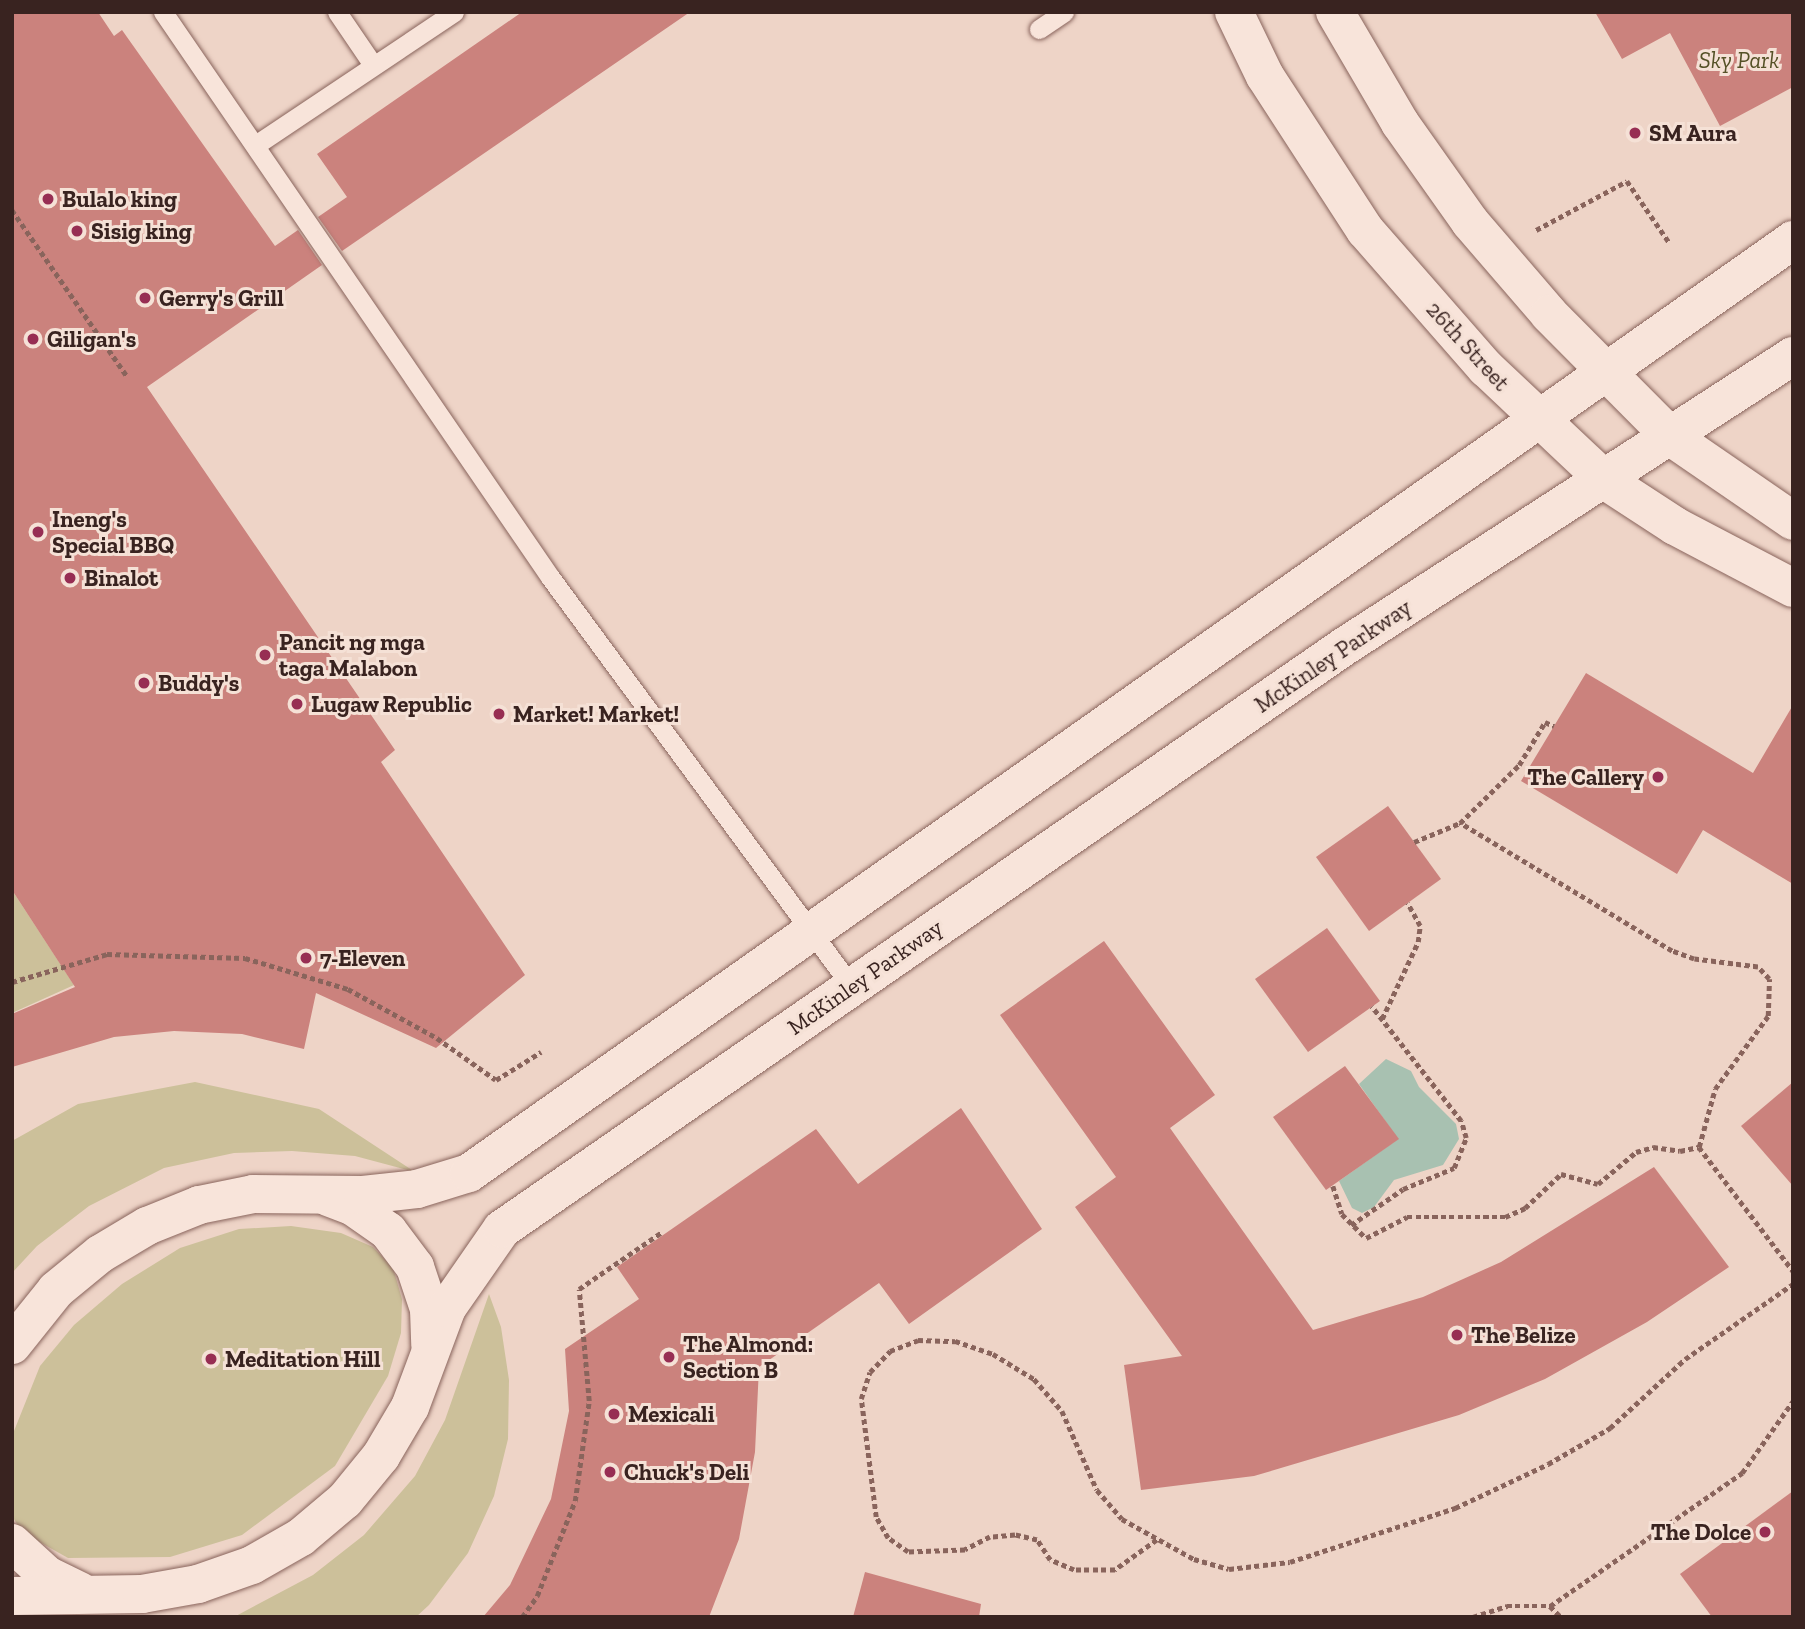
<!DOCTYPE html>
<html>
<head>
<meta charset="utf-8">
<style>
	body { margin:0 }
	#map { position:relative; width:1805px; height:1629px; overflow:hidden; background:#eed4c7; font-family:"Zilla Slab",serif }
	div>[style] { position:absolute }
	.green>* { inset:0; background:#ccc09a }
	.water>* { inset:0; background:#a8c1b1 }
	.building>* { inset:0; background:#cb827d }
	.path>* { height:4.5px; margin-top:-2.25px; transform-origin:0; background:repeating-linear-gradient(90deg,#89645c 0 5px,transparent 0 8.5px) }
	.roads { filter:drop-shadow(0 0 2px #89645c) drop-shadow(0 0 2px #89645c) }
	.lane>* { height:19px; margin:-9.5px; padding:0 9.5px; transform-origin:9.5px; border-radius:9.5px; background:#f8e4da }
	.secondary>* { height:38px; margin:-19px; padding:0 19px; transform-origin:19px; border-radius:19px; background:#f8e4da }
	.dots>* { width:19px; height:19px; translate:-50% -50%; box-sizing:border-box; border:4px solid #f5e1d6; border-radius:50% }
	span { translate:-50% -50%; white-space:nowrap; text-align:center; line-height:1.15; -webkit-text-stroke:6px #f5e1d6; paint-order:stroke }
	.park-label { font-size:23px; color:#555127; font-style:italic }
	.poi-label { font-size:23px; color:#392320; font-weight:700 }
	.left { translate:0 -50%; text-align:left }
	.right { translate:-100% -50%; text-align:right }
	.street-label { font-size:23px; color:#392320 }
	.frame { position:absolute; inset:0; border:14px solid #392320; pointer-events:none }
</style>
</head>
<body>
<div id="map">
	<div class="green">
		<div style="clip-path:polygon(12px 890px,74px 985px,12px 1013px)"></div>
		<div style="clip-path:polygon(195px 1082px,319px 1109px,415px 1172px,355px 1156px,292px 1151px,234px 1153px,164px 1168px,89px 1206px,37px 1246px,12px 1273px,12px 1141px,78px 1104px)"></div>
		<div style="clip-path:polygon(291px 1226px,341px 1233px,373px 1247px,393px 1268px,402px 1299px,401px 1333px,388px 1376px,335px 1466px,242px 1535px,170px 1557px,68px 1558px,22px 1532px,12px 1516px,12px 1436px,40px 1366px,74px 1325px,122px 1284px,180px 1248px,239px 1229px)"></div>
		<div style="clip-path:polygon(489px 1294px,501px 1327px,509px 1380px,508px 1439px,494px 1496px,468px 1553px,429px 1605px,416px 1617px,234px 1617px,313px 1575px,364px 1535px,415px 1476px,445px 1420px)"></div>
	</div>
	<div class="water">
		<div style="clip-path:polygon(1386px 1059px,1411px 1071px,1419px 1087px,1456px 1124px,1459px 1139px,1443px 1165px,1394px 1180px,1374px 1207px,1362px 1213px,1352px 1208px,1339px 1181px,1398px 1139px,1359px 1084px)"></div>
	</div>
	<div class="building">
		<div style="clip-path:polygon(12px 12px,98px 12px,114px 36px,122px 30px,275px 246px,298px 230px,322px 265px,147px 387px,395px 750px,381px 762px,525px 975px,436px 1048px,316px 993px,304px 1049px,242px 1034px,174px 1031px,114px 1037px,12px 1067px,12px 1014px,75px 987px,12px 890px)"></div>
		<div style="clip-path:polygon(522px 12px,690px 12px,342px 251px,318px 217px,347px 197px,317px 154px)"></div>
		<div style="clip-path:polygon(1595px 12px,1793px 12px,1793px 87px,1720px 126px,1670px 33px,1622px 59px)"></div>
		<div style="clip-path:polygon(1586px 673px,1753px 773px,1793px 705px,1793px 884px,1703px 830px,1677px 874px,1521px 781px)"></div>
		<div style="clip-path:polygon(1388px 806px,1441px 879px,1369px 931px,1316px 857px)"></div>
		<div style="clip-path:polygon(1327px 928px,1380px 1001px,1308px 1052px,1255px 979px)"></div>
		<div style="clip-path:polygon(1104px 941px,1215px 1095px,1170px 1128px,1313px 1330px,1423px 1297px,1501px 1262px,1654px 1167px,1729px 1267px,1647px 1322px,1545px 1379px,1459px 1415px,1254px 1476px,1141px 1490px,1124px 1365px,1182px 1356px,1075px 1207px,1116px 1177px,1000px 1015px)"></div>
		<div style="clip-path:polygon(1345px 1066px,1399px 1139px,1326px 1190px,1273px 1117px)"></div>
		<div style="clip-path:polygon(1793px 1082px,1793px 1186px,1741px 1126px)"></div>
		<div style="clip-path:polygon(961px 1108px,1042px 1229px,909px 1324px,879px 1283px,759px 1367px,755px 1452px,739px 1539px,709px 1617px,483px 1617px,510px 1585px,551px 1499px,569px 1411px,565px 1349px,639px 1299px,617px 1267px,816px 1129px,858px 1184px)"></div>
		<div style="clip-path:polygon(1793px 1491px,1793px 1617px,1712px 1617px,1680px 1574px)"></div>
		<div style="clip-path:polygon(865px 1572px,981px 1604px,979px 1617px,853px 1617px)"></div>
	</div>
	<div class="path">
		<div style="left:12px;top:210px;width:202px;rotate:55.3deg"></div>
		<div style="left:1536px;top:230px;width:103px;rotate:-28.3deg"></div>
		<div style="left:1627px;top:181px;width:74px;rotate:55.5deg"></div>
		<div style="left:1414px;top:842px;width:50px;rotate:-22.4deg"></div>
		<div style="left:1460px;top:823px;width:83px;rotate:-44.5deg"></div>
		<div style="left:1519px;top:765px;width:50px;rotate:-58.8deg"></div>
		<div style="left:1545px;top:722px;width:10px;rotate:24deg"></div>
		<div style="left:12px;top:982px;width:99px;rotate:-16.4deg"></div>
		<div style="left:107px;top:954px;width:138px;rotate:1.7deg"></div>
		<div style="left:245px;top:958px;width:108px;rotate:16.8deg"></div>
		<div style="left:348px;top:989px;width:102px;rotate:28.8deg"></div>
		<div style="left:437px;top:1038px;width:72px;rotate:35.4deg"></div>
		<div style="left:496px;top:1080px;width:53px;rotate:-31.9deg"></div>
		<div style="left:1382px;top:1019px;width:85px;rotate:-64.9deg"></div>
		<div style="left:1418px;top:942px;width:16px;rotate:-83deg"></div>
		<div style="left:1420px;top:926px;width:26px;rotate:-119deg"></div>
		<div style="left:1699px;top:1147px;width:156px;rotate:52.8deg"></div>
		<div style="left:1333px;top:1186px;width:29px;rotate:72deg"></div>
		<div style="left:1342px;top:1214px;width:34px;rotate:45deg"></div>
		<div style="left:1366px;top:1238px;width:46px;rotate:-27.1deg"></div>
		<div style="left:1407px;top:1217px;width:98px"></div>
		<div style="left:1505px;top:1217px;width:22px;rotate:-24deg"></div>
		<div style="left:1525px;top:1208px;width:50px;rotate:-43.4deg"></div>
		<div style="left:1561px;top:1174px;width:38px;rotate:15deg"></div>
		<div style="left:1598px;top:1184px;width:50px;rotate:-40.1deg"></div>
		<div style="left:1636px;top:1152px;width:18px;rotate:-16deg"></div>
		<div style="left:1653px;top:1147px;width:27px;rotate:8deg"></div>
		<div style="left:1680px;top:1151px;width:19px;rotate:-12deg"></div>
		<div style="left:1699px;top:1147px;width:60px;rotate:-74.6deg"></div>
		<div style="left:1715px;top:1089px;width:90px;rotate:-54deg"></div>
		<div style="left:1768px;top:1016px;width:37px;rotate:-88deg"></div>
		<div style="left:1769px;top:979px;width:16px;rotate:-133deg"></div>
		<div style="left:1758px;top:967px;width:64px;rotate:-172.9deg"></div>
		<div style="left:1694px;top:959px;width:23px;rotate:-160deg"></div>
		<div style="left:1672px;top:951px;width:248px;rotate:-148.9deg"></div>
		<div style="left:1351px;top:1225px;width:63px;rotate:-34.7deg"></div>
		<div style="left:1403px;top:1189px;width:55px;rotate:-22.4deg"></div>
		<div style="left:1454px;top:1168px;width:32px;rotate:-68deg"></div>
		<div style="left:1466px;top:1138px;width:18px;rotate:-106deg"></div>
		<div style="left:1461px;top:1121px;width:145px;rotate:-128deg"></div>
		<div style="left:1157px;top:1540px;width:52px;rotate:144.5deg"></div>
		<div style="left:1115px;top:1570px;width:41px;rotate:180deg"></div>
		<div style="left:1074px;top:1570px;width:26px;rotate:-157deg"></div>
		<div style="left:1050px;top:1560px;width:24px;rotate:-123deg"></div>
		<div style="left:1037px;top:1540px;width:23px;rotate:-167deg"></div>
		<div style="left:1015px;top:1535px;width:25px;rotate:175deg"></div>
		<div style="left:990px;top:1537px;width:28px;rotate:153deg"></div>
		<div style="left:965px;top:1550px;width:57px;rotate:178deg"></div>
		<div style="left:908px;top:1552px;width:24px;rotate:-145deg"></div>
		<div style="left:888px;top:1538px;width:24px;rotate:-120deg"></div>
		<div style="left:876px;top:1517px;width:119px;rotate:-97.2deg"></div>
		<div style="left:861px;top:1399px;width:28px;rotate:-72deg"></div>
		<div style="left:870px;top:1372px;width:29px;rotate:-46deg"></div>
		<div style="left:890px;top:1351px;width:30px;rotate:-21deg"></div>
		<div style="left:918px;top:1340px;width:37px;rotate:2deg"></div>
		<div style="left:955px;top:1341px;width:40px;rotate:18.9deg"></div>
		<div style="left:993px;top:1354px;width:48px;rotate:31.4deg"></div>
		<div style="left:1034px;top:1379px;width:43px;rotate:48.8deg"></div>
		<div style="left:1062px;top:1411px;width:86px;rotate:66.1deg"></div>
		<div style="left:1097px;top:1490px;width:38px;rotate:49deg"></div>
		<div style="left:1122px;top:1519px;width:82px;rotate:29.1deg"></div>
		<div style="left:1194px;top:1559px;width:36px;rotate:16deg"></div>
		<div style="left:1229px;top:1569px;width:61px;rotate:-6.5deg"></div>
		<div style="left:1290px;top:1562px;width:174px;rotate:-18.1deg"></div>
		<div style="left:1455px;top:1508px;width:103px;rotate:-25.3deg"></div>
		<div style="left:1548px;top:1464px;width:72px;rotate:-30.1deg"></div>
		<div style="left:1610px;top:1428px;width:102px;rotate:-42.6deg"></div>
		<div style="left:1685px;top:1359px;width:131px;rotate:-34.8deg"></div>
		<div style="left:1550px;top:1606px;width:16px;rotate:45deg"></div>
		<div style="left:522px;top:1617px;width:26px;rotate:-54deg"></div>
		<div style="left:537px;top:1596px;width:102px;rotate:-68.2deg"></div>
		<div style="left:575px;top:1501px;width:101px;rotate:-82deg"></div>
		<div style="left:589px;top:1401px;width:112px;rotate:-95.1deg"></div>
		<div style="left:579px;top:1289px;width:101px;rotate:-34.5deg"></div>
		<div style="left:1473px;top:1617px;width:36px;rotate:-18deg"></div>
		<div style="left:1507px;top:1606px;width:43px"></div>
		<div style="left:1550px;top:1606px;width:234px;rotate:-34.7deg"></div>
		<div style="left:1742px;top:1473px;width:88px;rotate:-54.7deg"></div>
	</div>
	<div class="roads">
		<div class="lane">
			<div style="left:163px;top:12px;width:685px;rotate:55.59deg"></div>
			<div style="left:550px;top:577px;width:509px;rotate:53.63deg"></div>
			<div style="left:337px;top:12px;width:64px;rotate:55.8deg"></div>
			<div style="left:1039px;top:29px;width:30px;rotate:-34deg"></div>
			<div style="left:257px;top:144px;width:237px;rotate:-33.8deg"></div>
		</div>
		<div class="secondary">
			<div style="left:1234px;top:12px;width:71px;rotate:64.2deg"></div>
			<div style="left:1265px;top:76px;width:184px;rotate:57deg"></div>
			<div style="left:1365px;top:230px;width:184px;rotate:48.8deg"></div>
			<div style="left:1486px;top:368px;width:165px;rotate:43.3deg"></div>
			<div style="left:1606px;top:481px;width:82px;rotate:33.1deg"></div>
			<div style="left:1675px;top:526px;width:133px;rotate:27.7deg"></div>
			<div style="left:1335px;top:12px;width:129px;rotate:59.6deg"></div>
			<div style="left:1400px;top:123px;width:121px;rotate:54.7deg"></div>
			<div style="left:1470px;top:222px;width:121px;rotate:49.3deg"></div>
			<div style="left:1549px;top:314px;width:173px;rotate:45.2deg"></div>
			<div style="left:1671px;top:437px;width:148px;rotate:34.5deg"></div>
			<div style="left:328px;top:1197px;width:26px;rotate:21deg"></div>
			<div style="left:352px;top:1206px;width:44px;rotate:34.8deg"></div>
			<div style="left:388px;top:1231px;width:45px;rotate:53.1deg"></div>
			<div style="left:415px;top:1267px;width:44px;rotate:71.6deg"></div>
			<div style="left:429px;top:1309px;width:36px;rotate:88deg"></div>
			<div style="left:12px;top:1345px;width:70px;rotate:-51.3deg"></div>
			<div style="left:56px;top:1290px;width:57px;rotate:-39.3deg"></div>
			<div style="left:100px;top:1254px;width:55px;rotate:-30.8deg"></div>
			<div style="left:147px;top:1226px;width:56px;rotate:-22deg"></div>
			<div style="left:199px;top:1205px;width:55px;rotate:-11.5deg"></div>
			<div style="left:253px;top:1194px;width:110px;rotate:0.5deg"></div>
			<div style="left:363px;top:1195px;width:54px;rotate:-6.3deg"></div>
			<div style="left:417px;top:1189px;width:54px;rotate:-17.1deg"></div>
			<div style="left:469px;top:1173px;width:1620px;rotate:-35.17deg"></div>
			<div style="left:12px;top:1543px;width:47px;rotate:42.4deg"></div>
			<div style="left:47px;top:1575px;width:37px;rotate:26deg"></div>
			<div style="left:12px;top:1596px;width:130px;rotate:-0.9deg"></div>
			<div style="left:142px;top:1594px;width:57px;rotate:-10.1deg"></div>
			<div style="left:198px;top:1584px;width:57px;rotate:-19.4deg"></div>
			<div style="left:252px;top:1565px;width:56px;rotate:-29.7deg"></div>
			<div style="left:301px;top:1537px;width:57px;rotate:-40.1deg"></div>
			<div style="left:345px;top:1500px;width:57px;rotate:-50.7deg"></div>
			<div style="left:381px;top:1456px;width:57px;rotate:-59.4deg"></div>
			<div style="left:410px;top:1407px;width:106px;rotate:-69.5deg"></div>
			<div style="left:447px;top:1308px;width:96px;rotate:-55.2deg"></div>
			<div style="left:502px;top:1229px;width:1025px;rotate:-34.67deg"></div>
			<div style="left:1345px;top:646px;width:534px;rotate:-32.92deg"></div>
		</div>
	</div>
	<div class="dots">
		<div style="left:1635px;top:133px;background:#972e53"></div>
		<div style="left:48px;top:199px;background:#972e53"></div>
		<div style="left:77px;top:231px;background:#972e53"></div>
		<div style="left:145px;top:298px;background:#972e53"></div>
		<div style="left:33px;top:339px;background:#972e53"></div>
		<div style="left:38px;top:532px;background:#972e53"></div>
		<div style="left:70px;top:578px;background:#972e53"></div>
		<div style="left:265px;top:655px;background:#972e53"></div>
		<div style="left:144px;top:683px;background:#972e53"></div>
		<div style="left:297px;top:704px;background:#972e53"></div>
		<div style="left:499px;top:714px;background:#972e53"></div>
		<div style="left:1658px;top:777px;background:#972e53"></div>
		<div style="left:306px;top:958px;background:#972e53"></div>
		<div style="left:1457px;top:1335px;background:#972e53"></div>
		<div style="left:669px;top:1357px;background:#972e53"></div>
		<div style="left:211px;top:1359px;background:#972e53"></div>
		<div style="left:614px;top:1414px;background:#972e53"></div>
		<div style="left:610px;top:1472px;background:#972e53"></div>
		<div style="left:1765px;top:1532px;background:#972e53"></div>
	</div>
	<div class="park-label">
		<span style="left:1739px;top:60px">Sky Park</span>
	</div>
	<div class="poi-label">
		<span class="left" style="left:1649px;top:133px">SM Aura</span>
		<span class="left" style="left:62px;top:199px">Bulalo king</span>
		<span class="left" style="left:91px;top:231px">Sisig king</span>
		<span class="left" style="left:159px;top:298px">Gerry's Grill</span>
		<span class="left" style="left:47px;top:339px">Giligan's</span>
		<span class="left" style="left:52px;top:532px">Ineng's<br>Special BBQ</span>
		<span class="left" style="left:84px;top:578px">Binalot</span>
		<span class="left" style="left:279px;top:655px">Pancit ng mga<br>taga Malabon</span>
		<span class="left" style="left:158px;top:683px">Buddy's</span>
		<span class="left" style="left:311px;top:704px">Lugaw Republic</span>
		<span class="left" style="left:513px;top:714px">Market! Market!</span>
		<span class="right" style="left:1644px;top:777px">The Callery</span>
		<span class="left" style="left:320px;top:958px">7-Eleven</span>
		<span class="left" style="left:1471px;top:1335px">The Belize</span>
		<span class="left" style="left:683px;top:1357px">The Almond:<br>Section B</span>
		<span class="left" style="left:225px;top:1359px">Meditation Hill</span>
		<span class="left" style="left:628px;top:1414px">Mexicali</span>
		<span class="left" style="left:624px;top:1472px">Chuck's Deli</span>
		<span class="right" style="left:1751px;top:1532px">The Dolce</span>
	</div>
	<div class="street-label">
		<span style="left:1468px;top:346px;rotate:48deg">26th Street</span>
		<span style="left:1333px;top:656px;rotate:-34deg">McKinley Parkway</span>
		<span style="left:865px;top:977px;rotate:-35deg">McKinley Parkway</span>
	</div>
	<div class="frame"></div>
</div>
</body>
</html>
